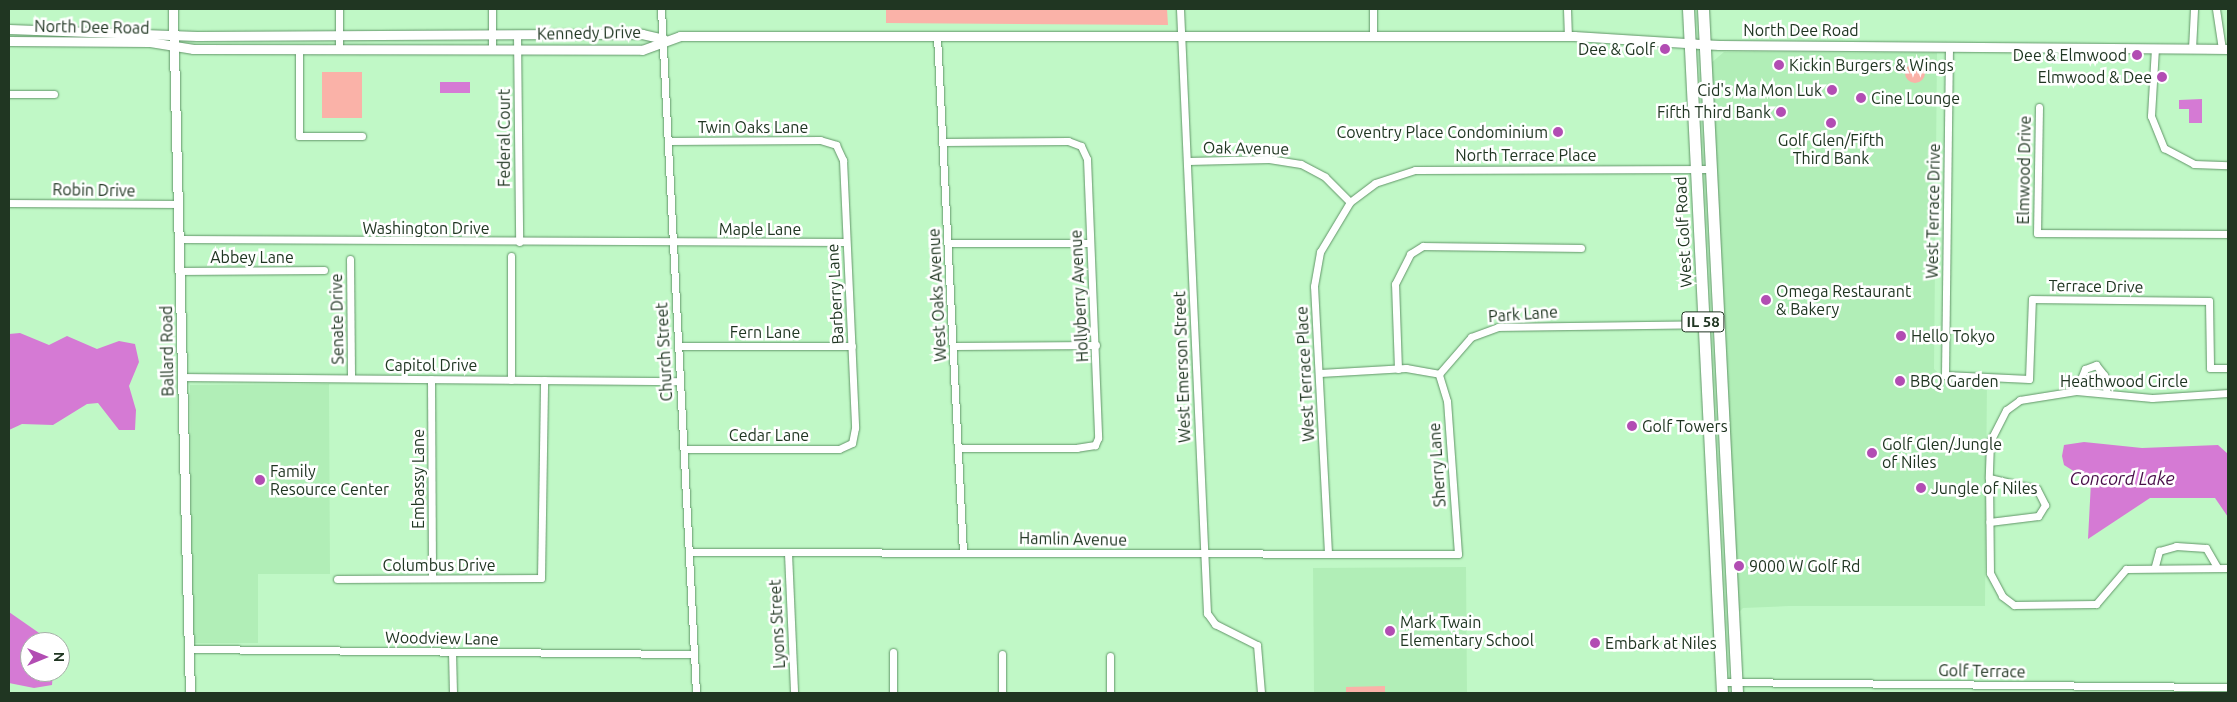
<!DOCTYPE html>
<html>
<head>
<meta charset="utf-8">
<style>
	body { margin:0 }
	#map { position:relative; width:2237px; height:702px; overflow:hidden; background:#c0f8c6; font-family:Ubuntu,sans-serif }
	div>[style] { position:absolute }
	.built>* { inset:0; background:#b1eeb7 }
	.green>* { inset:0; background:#fab2a8 }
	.round { border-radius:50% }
	.water>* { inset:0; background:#d57ad4 }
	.roads { filter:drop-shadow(0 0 1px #619668) drop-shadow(0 0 1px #619668) }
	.minor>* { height:7px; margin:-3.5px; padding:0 3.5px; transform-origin:3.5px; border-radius:3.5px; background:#fff }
	.tertiary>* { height:9px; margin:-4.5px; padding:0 4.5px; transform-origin:4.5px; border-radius:4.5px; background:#fff }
	.primary>* { height:11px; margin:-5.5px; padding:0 5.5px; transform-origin:5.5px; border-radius:5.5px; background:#fff }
	.dots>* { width:14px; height:14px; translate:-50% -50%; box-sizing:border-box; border:2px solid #fff; border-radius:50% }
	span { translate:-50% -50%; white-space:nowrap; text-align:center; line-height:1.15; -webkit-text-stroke:5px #fff; paint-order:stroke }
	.shield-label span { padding:1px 4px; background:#fff; border:1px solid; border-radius:4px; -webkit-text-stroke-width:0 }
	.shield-label { font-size:15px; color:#203622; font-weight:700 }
	.street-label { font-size:16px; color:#203622 }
	.poi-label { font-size:16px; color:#203622 }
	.right { translate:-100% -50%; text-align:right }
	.left { translate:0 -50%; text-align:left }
	.water-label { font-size:18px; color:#480f49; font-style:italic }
	.frame { position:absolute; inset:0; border:10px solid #203622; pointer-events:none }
	.north { position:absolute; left:20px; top:632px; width:50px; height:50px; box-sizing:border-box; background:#fff; border:1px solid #a6afa7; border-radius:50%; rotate:90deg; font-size:14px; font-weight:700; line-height:20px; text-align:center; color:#203622 }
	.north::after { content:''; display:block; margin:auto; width:18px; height:22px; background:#b24db3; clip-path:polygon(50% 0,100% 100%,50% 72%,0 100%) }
</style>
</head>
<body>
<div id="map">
	<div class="built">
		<div style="clip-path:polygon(1724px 52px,1937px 53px,1934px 369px,1945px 379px,1987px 380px,1985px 606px,1789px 606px,1743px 608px,1738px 613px,1711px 63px)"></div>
		<div style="clip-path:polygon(329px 384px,330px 574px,258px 574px,258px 643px,192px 643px,190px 385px)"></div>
		<div style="clip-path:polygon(1466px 567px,1467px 693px,1314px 693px,1313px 568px)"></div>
	</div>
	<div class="green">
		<div style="clip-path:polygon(886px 9px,1167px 9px,1168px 25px,886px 23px)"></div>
		<div class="round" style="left:1905px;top:63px;width:20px;height:20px"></div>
		<div style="clip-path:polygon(322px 72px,362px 72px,362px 118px,322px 118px)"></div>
		<div style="clip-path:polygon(1385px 686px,1385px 693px,1346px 693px,1346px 687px)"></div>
	</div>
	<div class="water">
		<div style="clip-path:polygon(440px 82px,470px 82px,470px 93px,440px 93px)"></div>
		<div style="clip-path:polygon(2202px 99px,2202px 123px,2189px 123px,2189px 109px,2179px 109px,2179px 100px)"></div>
		<div style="clip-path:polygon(20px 333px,49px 345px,67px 336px,97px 349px,119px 341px,135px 344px,139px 362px,129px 386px,136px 410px,135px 430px,119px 430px,98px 403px,87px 404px,53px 425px,22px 424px,9px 430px,9px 334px)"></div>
		<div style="clip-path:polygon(2084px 442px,2142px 448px,2218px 445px,2228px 454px,2228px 517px,2215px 498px,2150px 498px,2088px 539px,2091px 482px,2064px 465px,2062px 456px,2064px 445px)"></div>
		<div style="clip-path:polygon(9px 612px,42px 635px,45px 642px,30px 642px,30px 672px,53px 672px,52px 685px,34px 688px,9px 683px)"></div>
	</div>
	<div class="roads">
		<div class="minor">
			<div style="left:492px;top:9px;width:41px;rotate:90deg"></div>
			<div style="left:661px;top:9px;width:685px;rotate:87.07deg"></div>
			<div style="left:1180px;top:9px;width:605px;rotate:87.44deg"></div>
			<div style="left:1207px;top:613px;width:14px;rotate:54deg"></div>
			<div style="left:1215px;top:624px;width:47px;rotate:26.6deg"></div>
			<div style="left:1257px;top:645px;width:48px;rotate:85.2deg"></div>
			<div style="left:1373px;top:9px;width:27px;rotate:90deg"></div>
			<div style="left:1567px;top:9px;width:27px;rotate:88deg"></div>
			<div style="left:2216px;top:9px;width:40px;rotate:81.5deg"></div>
			<div style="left:517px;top:34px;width:208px;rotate:89.4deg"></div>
			<div style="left:937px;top:36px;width:517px;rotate:87.12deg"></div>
			<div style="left:1949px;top:47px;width:328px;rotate:90.7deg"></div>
			<div style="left:1945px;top:375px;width:84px;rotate:2.7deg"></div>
			<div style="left:2029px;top:379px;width:80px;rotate:-87.9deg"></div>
			<div style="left:2032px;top:299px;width:177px;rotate:0.6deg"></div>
			<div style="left:2209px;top:301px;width:67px;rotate:89.1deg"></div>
			<div style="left:2210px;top:368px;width:18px"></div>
			<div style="left:2155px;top:48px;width:68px;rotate:93.4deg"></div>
			<div style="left:2151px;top:116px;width:35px;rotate:68deg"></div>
			<div style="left:2164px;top:148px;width:34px;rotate:28deg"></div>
			<div style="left:2194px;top:164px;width:34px;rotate:2deg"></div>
			<div style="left:2192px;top:49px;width:40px;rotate:-87.1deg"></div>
			<div style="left:299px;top:50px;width:86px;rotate:90deg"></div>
			<div style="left:299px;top:136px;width:63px"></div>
			<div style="left:339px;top:50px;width:41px;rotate:-90deg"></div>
			<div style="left:9px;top:94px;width:45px"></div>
			<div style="left:2039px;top:107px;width:126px;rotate:90.9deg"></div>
			<div style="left:2037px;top:233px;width:191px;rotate:0.3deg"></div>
			<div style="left:668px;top:141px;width:152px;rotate:-0.4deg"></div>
			<div style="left:820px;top:140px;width:17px;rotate:17deg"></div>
			<div style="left:836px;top:145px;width:17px;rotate:65deg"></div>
			<div style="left:843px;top:160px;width:268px;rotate:87.4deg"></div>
			<div style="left:855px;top:428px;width:15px;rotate:101deg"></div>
			<div style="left:852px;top:443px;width:14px;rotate:155deg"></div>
			<div style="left:839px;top:449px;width:155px;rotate:180deg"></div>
			<div style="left:943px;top:142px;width:125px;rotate:-0.5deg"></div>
			<div style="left:1068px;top:141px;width:14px;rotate:21deg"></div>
			<div style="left:1081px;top:146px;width:14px;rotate:65deg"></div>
			<div style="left:1087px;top:159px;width:279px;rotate:87.7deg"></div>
			<div style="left:1098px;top:438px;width:8px;rotate:113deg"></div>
			<div style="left:1095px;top:445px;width:18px;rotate:171deg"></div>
			<div style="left:1077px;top:448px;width:119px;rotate:180deg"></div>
			<div style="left:1188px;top:161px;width:81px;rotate:-1.4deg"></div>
			<div style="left:1269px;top:159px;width:32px;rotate:9deg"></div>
			<div style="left:1301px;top:164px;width:27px;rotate:28deg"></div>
			<div style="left:1325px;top:177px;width:35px;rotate:45deg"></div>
			<div style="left:9px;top:203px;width:169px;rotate:0.3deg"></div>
			<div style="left:179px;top:239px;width:667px;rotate:0.26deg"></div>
			<div style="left:949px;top:243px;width:141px"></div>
			<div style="left:350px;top:259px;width:119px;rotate:89.5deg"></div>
			<div style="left:180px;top:271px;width:144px;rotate:-0.4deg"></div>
			<div style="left:678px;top:346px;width:174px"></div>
			<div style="left:953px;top:346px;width:143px;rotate:-0.4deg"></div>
			<div style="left:1398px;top:369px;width:85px;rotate:-92deg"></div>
			<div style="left:1395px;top:284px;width:34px;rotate:-63deg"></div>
			<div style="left:1410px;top:254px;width:15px;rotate:-32deg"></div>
			<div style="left:1423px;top:246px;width:158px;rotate:0.7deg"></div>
			<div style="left:1320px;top:373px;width:86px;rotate:-3.3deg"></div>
			<div style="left:1406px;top:368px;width:34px;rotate:10deg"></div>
			<div style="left:1439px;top:374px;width:49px;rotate:-49.1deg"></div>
			<div style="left:1471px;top:337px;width:29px;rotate:-20deg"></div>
			<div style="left:1498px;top:327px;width:220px;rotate:-0.8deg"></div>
			<div style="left:182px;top:377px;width:497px;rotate:0.5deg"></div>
			<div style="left:431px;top:379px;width:199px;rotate:89.7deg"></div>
			<div style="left:511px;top:380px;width:124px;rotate:-90deg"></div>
			<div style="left:2076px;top:391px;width:24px;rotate:-68deg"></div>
			<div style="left:2085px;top:369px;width:12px;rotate:-20deg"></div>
			<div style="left:2096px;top:365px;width:13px;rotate:51deg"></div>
			<div style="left:2104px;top:375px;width:18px;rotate:81deg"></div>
			<div style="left:2228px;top:393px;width:76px;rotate:176.2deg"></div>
			<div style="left:2152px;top:398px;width:76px;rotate:-174.7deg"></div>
			<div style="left:2076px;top:391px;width:57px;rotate:170.9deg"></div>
			<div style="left:2020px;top:400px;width:17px;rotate:144deg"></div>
			<div style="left:2006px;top:410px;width:36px;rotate:117deg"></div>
			<div style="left:1990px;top:442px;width:36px;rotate:92deg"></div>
			<div style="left:1989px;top:478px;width:95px;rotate:89.4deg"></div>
			<div style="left:1990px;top:573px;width:26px;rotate:62deg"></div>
			<div style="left:2002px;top:596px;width:15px;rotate:37deg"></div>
			<div style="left:2014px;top:605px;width:82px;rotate:-0.7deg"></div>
			<div style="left:2096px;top:604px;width:46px;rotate:-49.4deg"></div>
			<div style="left:2126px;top:569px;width:102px;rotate:-0.6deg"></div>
			<div style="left:1989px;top:478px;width:49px;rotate:12.9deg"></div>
			<div style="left:2037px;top:489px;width:18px;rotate:63deg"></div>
			<div style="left:2045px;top:505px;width:13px;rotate:122deg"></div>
			<div style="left:2038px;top:516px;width:49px;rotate:173deg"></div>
			<div style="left:689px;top:552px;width:769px;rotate:0.15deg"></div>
			<div style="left:1458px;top:554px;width:153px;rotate:-94.1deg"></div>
			<div style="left:1447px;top:401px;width:28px;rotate:-107deg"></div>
			<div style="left:788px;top:553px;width:140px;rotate:87.5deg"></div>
			<div style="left:1328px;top:553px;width:267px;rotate:-93deg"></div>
			<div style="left:1314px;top:286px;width:35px;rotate:-80deg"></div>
			<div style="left:1320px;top:252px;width:58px;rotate:-59deg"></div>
			<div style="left:1350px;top:202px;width:31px;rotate:-37deg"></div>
			<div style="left:1375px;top:183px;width:42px;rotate:-18deg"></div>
			<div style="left:1415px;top:170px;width:296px;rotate:-0.2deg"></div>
			<div style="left:2155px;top:566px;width:16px;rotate:-75deg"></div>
			<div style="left:2159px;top:551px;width:18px;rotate:-16deg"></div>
			<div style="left:2176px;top:546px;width:30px;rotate:4deg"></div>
			<div style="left:2206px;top:548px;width:22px;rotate:60deg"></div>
			<div style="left:337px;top:579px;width:204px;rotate:-0.3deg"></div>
			<div style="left:541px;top:578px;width:198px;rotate:-89.1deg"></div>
			<div style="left:188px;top:649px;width:506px;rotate:0.57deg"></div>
			<div style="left:452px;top:652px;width:41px;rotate:88.6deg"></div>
			<div style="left:1721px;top:682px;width:507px;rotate:0.57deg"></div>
			<div style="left:893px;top:693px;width:41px;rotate:-90deg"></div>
			<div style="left:1002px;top:693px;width:39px;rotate:-90deg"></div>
			<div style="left:1110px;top:693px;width:37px;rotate:-90deg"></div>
		</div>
		<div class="tertiary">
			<div style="left:173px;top:9px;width:684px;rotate:88.58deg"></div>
			<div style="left:9px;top:29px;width:188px;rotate:2.1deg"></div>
			<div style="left:197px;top:36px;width:445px;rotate:-0.3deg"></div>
			<div style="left:642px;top:34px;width:22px;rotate:13deg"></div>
			<div style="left:9px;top:41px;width:141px;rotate:0.4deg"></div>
			<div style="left:150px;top:42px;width:44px;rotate:9.2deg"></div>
			<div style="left:193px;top:49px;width:449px;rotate:0.1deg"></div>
			<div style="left:642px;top:50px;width:40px;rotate:-20.2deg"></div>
			<div style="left:680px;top:36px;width:894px"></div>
			<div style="left:1574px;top:36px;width:145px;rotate:3.6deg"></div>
			<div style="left:1719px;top:45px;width:509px;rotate:0.45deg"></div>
		</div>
		<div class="primary">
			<div style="left:1688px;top:9px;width:685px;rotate:87.15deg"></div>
			<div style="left:1703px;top:9px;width:685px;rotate:87.15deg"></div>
		</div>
	</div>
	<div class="dots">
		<div style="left:1665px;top:49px;background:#b24db3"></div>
		<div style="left:2137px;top:55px;background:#b24db3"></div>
		<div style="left:1779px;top:65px;background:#b24db3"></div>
		<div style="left:2162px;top:77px;background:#b24db3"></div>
		<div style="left:1832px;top:90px;background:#b24db3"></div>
		<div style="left:1861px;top:98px;background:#b24db3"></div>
		<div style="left:1781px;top:112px;background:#b24db3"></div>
		<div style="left:1831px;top:123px;background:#b24db3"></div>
		<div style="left:1558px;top:132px;background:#b24db3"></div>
		<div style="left:1766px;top:300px;background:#b24db3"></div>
		<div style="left:1901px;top:336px;background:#b24db3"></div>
		<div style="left:1900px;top:381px;background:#b24db3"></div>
		<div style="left:1632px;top:426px;background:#b24db3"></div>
		<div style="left:1872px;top:453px;background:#b24db3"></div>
		<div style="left:260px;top:480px;background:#b24db3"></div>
		<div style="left:1921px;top:488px;background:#b24db3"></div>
		<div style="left:1739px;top:566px;background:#b24db3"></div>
		<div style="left:1390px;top:631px;background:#b24db3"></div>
		<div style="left:1595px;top:643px;background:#b24db3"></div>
	</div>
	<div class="shield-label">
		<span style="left:1703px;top:322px">IL 58</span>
	</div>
	<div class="street-label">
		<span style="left:92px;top:27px;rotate:1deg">North Dee Road</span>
		<span style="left:1801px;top:30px">North Dee Road</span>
		<span style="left:589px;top:33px;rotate:-1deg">Kennedy Drive</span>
		<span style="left:753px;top:127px">Twin Oaks Lane</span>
		<span style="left:504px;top:138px;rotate:-90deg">Federal Court</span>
		<span style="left:1246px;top:148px;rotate:1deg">Oak Avenue</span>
		<span style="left:1526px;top:155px">North Terrace Place</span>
		<span style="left:2024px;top:170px;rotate:-89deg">Elmwood Drive</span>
		<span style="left:94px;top:190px;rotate:1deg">Robin Drive</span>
		<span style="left:1933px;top:211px;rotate:-89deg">West Terrace Drive</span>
		<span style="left:426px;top:228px">Washington Drive</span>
		<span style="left:760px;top:229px">Maple Lane</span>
		<span style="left:1683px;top:232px;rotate:-93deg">West Golf Road</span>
		<span style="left:252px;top:257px">Abbey Lane</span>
		<span style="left:2096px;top:286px;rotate:1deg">Terrace Drive</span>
		<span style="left:835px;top:294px;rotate:-93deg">Barberry Lane</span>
		<span style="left:937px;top:295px;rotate:-93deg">West Oaks Avenue</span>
		<span style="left:1079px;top:296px;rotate:-93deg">Hollyberry Avenue</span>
		<span style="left:1523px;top:314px;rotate:-4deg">Park Lane</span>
		<span style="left:337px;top:319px;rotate:-91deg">Senate Drive</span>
		<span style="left:765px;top:332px">Fern Lane</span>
		<span style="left:167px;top:351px;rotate:-91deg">Ballard Road</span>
		<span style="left:664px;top:352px;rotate:-93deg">Church Street</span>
		<span style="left:431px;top:365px">Capitol Drive</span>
		<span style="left:1182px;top:367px;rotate:-92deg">West Emerson Street</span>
		<span style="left:1305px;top:374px;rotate:-93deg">West Terrace Place</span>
		<span style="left:2124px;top:381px">Heathwood Circle</span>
		<span style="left:769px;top:435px">Cedar Lane</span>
		<span style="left:1437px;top:465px;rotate:-94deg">Sherry Lane</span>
		<span style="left:418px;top:479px;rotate:-90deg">Embassy Lane</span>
		<span style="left:1073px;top:539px;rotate:1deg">Hamlin Avenue</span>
		<span style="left:439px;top:565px">Columbus Drive</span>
		<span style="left:777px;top:624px;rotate:-93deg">Lyons Street</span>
		<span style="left:442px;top:638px;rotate:1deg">Woodview Lane</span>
		<span style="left:1982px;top:671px;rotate:1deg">Golf Terrace</span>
	</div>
	<div class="poi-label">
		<span class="right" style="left:1655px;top:49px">Dee &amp; Golf</span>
		<span class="right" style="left:2127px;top:55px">Dee &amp; Elmwood</span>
		<span class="left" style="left:1789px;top:65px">Kickin Burgers &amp; Wings</span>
		<span class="right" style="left:2152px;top:77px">Elmwood &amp; Dee</span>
		<span class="right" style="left:1822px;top:90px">Cid's Ma Mon Luk</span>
		<span class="left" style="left:1871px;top:98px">Cine Lounge</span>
		<span class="right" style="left:1771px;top:112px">Fifth Third Bank</span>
		<span class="right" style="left:1548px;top:132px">Coventry Place Condominium</span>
		<span style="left:1831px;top:149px">Golf Glen/Fifth<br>Third Bank</span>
		<span class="left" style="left:1776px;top:300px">Omega Restaurant<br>&amp; Bakery</span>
		<span class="left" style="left:1911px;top:336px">Hello Tokyo</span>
		<span class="left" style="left:1910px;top:381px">BBQ Garden</span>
		<span class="left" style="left:1642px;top:426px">Golf Towers</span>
		<span class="left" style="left:1882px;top:453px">Golf Glen/Jungle<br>of Niles</span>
		<span class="left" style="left:270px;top:480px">Family<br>Resource Center</span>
		<span class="left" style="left:1931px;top:488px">Jungle of Niles</span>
		<span class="left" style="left:1749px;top:566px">9000 W Golf Rd</span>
		<span class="left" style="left:1400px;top:631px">Mark Twain<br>Elementary School</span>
		<span class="left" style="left:1605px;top:643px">Embark at Niles</span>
	</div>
	<div class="water-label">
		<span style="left:2122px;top:478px">Concord Lake</span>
	</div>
	<div class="frame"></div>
	<div class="north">N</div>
</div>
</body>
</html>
